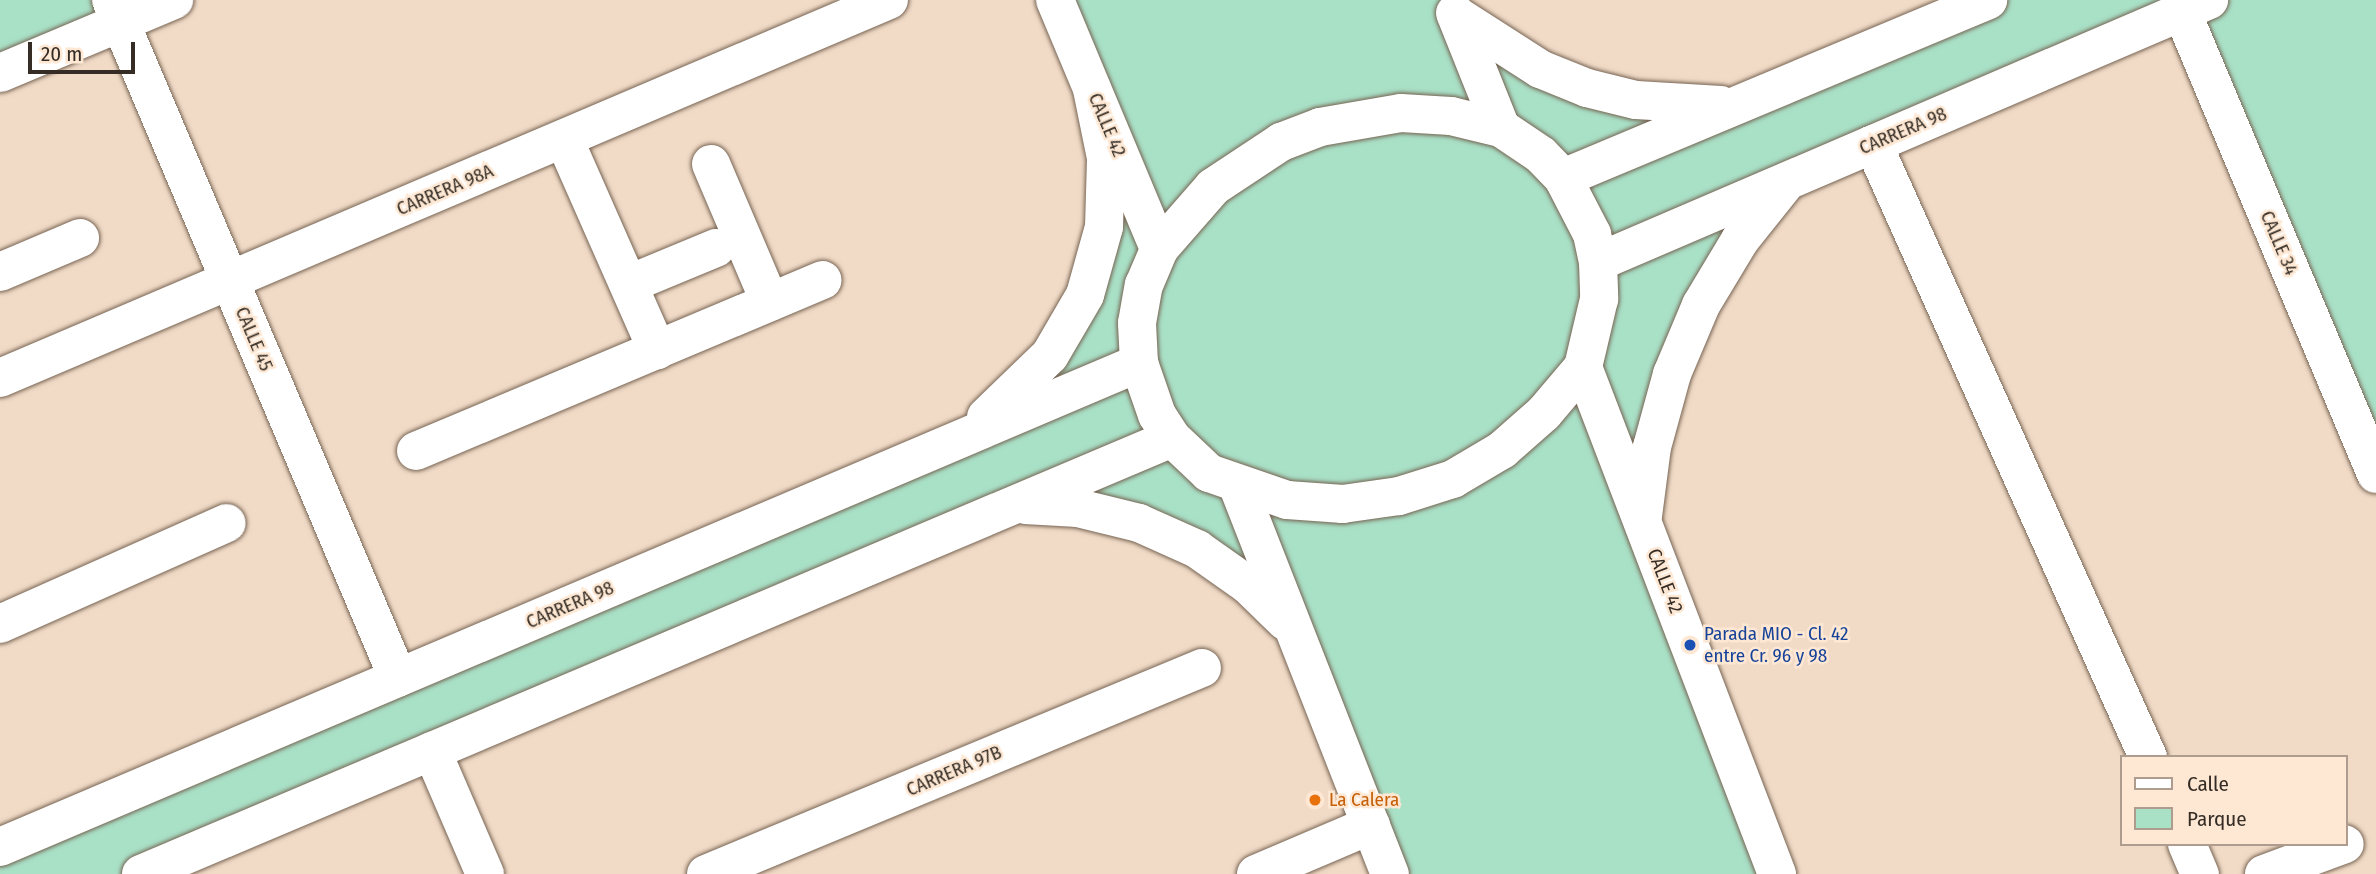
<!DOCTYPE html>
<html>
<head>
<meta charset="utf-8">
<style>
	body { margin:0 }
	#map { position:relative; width:2376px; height:874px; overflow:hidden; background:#f1dbc7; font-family:"Fira Sans Condensed",sans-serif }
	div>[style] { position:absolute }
	.green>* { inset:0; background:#a9e1c7 }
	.roads { filter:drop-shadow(0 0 2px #776453) drop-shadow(0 0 2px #776453) }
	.minor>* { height:38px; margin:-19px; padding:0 19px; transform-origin:19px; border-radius:19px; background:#fff }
	.dots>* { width:19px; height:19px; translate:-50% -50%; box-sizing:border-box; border:4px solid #fee8d4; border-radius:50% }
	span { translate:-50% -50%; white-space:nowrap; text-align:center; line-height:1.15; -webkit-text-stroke:5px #fee8d4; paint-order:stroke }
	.street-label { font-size:19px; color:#352d25 }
	.transit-label { font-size:19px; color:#164399 }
	.left { translate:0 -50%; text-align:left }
	.food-label { font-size:19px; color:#c56008 }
	.legend { position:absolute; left:2120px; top:755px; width:228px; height:91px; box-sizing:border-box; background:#fee8d4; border:2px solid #ae9d8e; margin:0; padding:9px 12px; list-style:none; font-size:21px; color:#352d25 }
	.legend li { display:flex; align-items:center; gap:14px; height:35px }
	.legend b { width:35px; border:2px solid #ae9d8e }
	.scale { position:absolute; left:28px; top:42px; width:107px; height:32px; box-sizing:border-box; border:4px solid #352d25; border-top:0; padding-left:9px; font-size:21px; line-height:24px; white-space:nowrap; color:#352d25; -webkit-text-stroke:5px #fee8d4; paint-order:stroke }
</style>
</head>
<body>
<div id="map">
	<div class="green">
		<div style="clip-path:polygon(0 0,174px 0,0 73px)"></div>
		<div style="clip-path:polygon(1055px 0,1450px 0,1496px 45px,1686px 105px,1988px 0,2376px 0,2376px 474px,2181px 12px,1787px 181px,1701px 305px,1642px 521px,1777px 874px,1390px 874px,1294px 630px,1197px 549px,1015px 505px,141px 874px,0 874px,0 847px,1002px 407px,1104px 227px)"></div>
	</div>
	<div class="roads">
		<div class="minor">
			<div style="left:111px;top:0;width:736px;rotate:67.06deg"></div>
			<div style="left:1055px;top:0;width:270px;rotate:67.3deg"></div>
			<div style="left:2182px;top:12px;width:501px;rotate:67.22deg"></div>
			<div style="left:1455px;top:13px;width:124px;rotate:68.2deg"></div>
			<div style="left:1456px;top:15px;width:100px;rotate:32.7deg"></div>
			<div style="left:1540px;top:69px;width:51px;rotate:22deg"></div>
			<div style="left:1587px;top:88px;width:50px;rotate:13.8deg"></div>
			<div style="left:1636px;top:100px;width:85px;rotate:3.4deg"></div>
			<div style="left:0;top:73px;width:189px;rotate:-22.8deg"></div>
			<div style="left:1401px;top:113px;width:50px;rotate:3.4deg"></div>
			<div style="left:1451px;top:116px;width:51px;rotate:13.5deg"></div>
			<div style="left:1501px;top:128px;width:48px;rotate:34deg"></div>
			<div style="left:1541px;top:155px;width:32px;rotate:46deg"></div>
			<div style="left:1563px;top:178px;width:63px;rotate:62.6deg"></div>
			<div style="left:1592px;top:234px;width:29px;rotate:78deg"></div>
			<div style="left:1598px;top:262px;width:37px;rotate:88deg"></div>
			<div style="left:1599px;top:299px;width:70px;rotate:103.2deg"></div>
			<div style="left:1583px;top:367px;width:60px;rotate:130.3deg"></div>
			<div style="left:1544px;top:413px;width:56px;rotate:138.6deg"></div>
			<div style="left:1502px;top:450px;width:57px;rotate:149.4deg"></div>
			<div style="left:1453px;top:479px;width:57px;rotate:162.5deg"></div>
			<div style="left:1399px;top:496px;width:57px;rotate:171.9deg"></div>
			<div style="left:1343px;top:504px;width:56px;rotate:-175.9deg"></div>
			<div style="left:1287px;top:500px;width:83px;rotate:-160.9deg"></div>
			<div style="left:1209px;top:473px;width:51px;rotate:-136.6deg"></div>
			<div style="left:1172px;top:438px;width:27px;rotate:-123deg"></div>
			<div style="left:1157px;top:415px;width:55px;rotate:-109.1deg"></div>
			<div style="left:1139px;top:363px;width:40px;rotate:-92.9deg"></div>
			<div style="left:1137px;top:323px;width:39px;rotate:-80deg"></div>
			<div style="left:1144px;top:285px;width:39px;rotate:-67deg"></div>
			<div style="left:1159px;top:249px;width:82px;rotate:-48.9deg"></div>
			<div style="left:1213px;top:187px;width:82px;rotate:-33.5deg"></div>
			<div style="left:1281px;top:142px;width:42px;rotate:-21deg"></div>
			<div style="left:1320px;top:127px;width:82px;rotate:-9.8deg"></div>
			<div style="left:564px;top:139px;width:231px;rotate:66.2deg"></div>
			<div style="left:1873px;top:144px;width:672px;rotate:65.84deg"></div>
			<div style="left:711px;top:164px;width:150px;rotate:66.9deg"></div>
			<div style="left:1563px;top:178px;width:461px;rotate:-22.7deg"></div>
			<div style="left:1598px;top:262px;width:665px;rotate:-23.21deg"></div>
			<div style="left:0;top:272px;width:87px;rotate:-23deg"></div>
			<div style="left:629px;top:284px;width:94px;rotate:-22.5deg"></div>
			<div style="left:1583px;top:367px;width:543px;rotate:69.06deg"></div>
			<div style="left:0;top:378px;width:966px;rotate:-23.04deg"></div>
			<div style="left:986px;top:417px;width:89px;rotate:-44.1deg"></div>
			<div style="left:1050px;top:355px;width:69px;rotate:-59.7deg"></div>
			<div style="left:1085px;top:295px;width:71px;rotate:-74.4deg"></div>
			<div style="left:1104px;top:227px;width:69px;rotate:-88.3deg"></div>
			<div style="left:1106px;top:158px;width:70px;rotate:-101.5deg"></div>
			<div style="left:416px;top:451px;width:441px;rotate:-22.8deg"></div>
			<div style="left:1237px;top:484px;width:419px;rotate:68.6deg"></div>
			<div style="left:1025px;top:505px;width:53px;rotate:3.2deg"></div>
			<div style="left:1078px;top:508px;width:63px;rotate:13.8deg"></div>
			<div style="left:1139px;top:523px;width:64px;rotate:24.1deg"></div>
			<div style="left:1197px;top:549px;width:62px;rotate:35.2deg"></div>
			<div style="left:1248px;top:585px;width:52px;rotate:44.2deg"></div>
			<div style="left:1643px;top:516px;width:70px;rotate:-82.6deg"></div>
			<div style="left:1652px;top:447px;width:76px;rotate:-74.7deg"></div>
			<div style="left:1672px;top:374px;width:75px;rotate:-67.2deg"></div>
			<div style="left:1701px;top:305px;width:76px;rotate:-59deg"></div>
			<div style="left:1740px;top:240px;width:70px;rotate:-51.3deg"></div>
			<div style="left:0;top:624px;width:248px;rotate:-24deg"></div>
			<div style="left:432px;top:751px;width:134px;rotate:66.7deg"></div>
			<div style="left:2187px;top:844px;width:33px;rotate:67deg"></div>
			<div style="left:0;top:847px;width:1238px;rotate:-23.02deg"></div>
			<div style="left:141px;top:874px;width:1119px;rotate:-22.92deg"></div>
			<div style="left:706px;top:874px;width:537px;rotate:-22.55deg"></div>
			<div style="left:1256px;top:874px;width:125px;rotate:-23.1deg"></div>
			<div style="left:2264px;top:874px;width:86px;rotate:-20.3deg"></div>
		</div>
	</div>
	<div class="dots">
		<div style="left:1690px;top:645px;background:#1a4fb4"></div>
		<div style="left:1315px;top:800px;background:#e8710a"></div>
	</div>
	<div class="street-label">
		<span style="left:1107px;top:125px;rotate:67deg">CALLE 42</span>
		<span style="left:1903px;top:131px;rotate:-23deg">CARRERA 98</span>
		<span style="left:445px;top:190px;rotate:-23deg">CARRERA 98A</span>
		<span style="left:2279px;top:243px;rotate:67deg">CALLE 34</span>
		<span style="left:254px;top:339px;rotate:67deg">CALLE 45</span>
		<span style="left:1665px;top:581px;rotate:69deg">CALLE 42</span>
		<span style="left:570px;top:605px;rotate:-23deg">CARRERA 98</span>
		<span style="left:954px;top:771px;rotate:-23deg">CARRERA 97B</span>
	</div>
	<div class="transit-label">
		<span class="left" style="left:1704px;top:645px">Parada MIO - Cl. 42<br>entre Cr. 96 y 98</span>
	</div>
	<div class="food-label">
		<span class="left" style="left:1329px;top:800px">La Calera</span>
	</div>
	<ul class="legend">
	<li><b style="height:9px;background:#fff"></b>Calle</li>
	<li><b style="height:19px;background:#a9e1c7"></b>Parque</li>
	</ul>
	<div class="scale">20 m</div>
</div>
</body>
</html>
